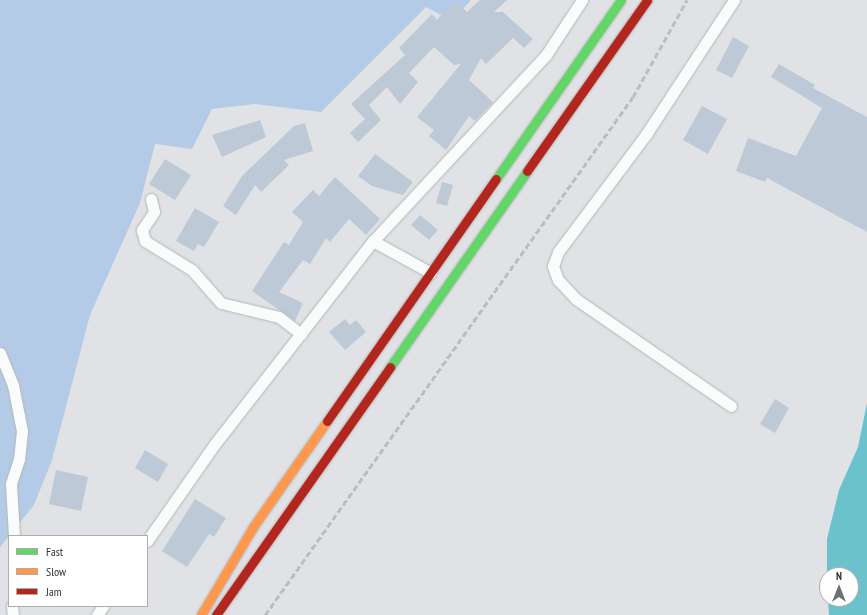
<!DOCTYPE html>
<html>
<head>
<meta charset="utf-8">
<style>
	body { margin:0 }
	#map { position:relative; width:867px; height:615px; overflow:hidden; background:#e0e2e5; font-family:"PT Sans Narrow",sans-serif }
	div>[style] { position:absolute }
	.green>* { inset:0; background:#b4cbe7 }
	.water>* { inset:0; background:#6cc2cc }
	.building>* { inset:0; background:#bdc9d6 }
	.roads { filter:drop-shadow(0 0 1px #b5b6b8) drop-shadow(0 0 1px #b5b6b8) }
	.street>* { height:11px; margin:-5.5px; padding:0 5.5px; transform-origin:5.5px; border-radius:5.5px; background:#fafbfb }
	.fast>* { height:9px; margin:-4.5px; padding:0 4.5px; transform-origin:4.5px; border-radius:4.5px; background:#63d668 }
	.slow>* { height:9px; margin:-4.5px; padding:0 4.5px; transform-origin:4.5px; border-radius:4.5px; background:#ff974d }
	.jam>* { height:9px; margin:-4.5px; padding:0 4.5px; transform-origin:4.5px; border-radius:4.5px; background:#b3261e }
	.rail>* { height:3px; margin-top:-1.5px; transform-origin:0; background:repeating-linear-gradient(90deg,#bcbdbd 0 6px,transparent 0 9px) }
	span { translate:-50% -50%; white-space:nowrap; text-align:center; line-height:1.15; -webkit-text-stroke:4px #fff; paint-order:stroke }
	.legend { position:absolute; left:8px; top:535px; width:140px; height:72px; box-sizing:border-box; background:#fff; border:1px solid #acadad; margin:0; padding:5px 7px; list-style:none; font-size:12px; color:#2f3133 }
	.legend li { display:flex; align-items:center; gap:8px; height:20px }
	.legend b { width:20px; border:1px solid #acadad }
	.north { position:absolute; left:819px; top:567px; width:40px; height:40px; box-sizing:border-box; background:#fff; border:1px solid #acadad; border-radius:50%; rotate:0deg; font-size:11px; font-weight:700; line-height:16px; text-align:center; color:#2f3133 }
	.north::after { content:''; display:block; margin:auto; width:14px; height:18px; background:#6d6f71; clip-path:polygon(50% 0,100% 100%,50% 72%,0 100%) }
</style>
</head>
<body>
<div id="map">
	<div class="green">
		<div style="clip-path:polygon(0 0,471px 0,452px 21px,426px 7px,321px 112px,255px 104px,212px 109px,192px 149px,155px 144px,140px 203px,90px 315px,52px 460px,34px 505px,0 547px)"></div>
	</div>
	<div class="water">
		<div style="clip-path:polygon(867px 403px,867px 615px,829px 615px,828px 599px,851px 599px,851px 575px,827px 575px,827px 539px,839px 490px,858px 447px)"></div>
	</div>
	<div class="building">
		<div style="clip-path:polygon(455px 0,467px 12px,480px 0,507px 0,494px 12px,503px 12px,533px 39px,524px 48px,513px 38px,486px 64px,481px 58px,469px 80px,493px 102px,475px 121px,469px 116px,446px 150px,429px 136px,434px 130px,417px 117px,461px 64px,454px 65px,434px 47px,409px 73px,418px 82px,400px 104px,387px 87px,369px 105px,381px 120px,358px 142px,350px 133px,365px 119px,351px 104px,405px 55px,399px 48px,432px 14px,437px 20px)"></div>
		<div style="clip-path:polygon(733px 37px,749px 46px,732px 78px,716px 70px)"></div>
		<div style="clip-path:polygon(779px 64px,815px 85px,813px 88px,867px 117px,867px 232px,767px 178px,765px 182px,736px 171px,748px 138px,796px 156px,822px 108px,771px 77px)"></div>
		<div style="clip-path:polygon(702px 106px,727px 119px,708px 154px,683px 140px)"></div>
		<div style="clip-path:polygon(260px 120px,266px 137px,222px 157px,212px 135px)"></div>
		<div style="clip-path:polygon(305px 123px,313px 151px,284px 160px,289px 165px,261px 192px,255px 185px,236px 215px,223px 206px,242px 176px,294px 126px)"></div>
		<div style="clip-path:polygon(375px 154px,413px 182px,403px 195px,372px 186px,358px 176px)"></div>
		<div style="clip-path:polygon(165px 159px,191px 175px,175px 200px,149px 184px)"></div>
		<div style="clip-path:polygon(335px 177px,380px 219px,366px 235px,349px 219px,330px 242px,326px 238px,310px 264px,303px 260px,279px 292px,303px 303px,295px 321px,252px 291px,284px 242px,289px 245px,303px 222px,292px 212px,313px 190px,319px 196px)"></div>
		<div style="clip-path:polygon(442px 182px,453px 185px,447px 206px,436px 203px)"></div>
		<div style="clip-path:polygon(195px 208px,219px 222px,204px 247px,198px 244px,194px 251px,176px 241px)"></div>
		<div style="clip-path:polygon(420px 215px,438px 230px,429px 240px,411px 225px)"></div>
		<div style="clip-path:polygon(345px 319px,350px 325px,356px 320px,366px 332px,345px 350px,329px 332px)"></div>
		<div style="clip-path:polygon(775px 399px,789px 408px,775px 433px,760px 424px)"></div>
		<div style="clip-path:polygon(145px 450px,168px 464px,158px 482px,135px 468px)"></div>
		<div style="clip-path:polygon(56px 470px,88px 477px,81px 511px,49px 504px)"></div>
		<div style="clip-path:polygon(195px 499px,226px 518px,214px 537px,209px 534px,187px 567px,162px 551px)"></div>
	</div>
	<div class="roads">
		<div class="street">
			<div style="left:151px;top:199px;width:13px;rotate:77deg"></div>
			<div style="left:154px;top:212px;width:22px;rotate:124deg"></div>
			<div style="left:142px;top:230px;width:11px;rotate:75deg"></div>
			<div style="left:145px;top:241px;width:55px;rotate:31.7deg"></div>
			<div style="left:192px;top:270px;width:44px;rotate:48.7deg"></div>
			<div style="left:221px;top:303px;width:60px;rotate:13.6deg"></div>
			<div style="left:279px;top:317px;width:28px;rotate:38deg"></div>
			<div style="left:373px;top:241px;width:66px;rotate:28.9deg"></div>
			<div style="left:0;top:353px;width:35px;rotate:68deg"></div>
			<div style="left:13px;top:385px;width:47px;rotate:78.9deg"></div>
			<div style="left:22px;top:431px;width:28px;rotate:96deg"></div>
			<div style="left:19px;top:459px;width:26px;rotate:108deg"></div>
			<div style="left:11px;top:484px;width:52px;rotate:86.7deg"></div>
			<div style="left:731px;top:406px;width:188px;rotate:-145.4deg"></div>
			<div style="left:576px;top:299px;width:26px;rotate:-133deg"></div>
			<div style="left:558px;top:280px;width:15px;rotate:-110deg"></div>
			<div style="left:553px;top:266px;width:15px;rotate:-70deg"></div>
			<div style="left:558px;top:252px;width:149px;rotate:-53.2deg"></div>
			<div style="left:647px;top:133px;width:159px;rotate:-56.8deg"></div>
			<div style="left:147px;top:541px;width:117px;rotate:-55.1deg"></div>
			<div style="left:214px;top:445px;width:259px;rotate:-52.1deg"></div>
			<div style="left:373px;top:241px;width:254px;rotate:-47.1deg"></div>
			<div style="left:546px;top:55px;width:66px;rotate:-56.8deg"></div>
			<div style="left:12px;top:606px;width:9px;rotate:84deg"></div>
			<div style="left:97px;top:615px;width:11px;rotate:-56deg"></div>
		</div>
		<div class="fast">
			<div style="left:496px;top:179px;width:218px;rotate:-55.1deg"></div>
			<div style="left:390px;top:367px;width:239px;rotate:-55deg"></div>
		</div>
		<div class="slow">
			<div style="left:201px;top:615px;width:102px;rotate:-59.4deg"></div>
			<div style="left:253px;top:527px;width:129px;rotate:-55.1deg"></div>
		</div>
		<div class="jam">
			<div style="left:527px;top:171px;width:209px;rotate:-54.9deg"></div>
			<div style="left:327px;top:421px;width:295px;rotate:-55.1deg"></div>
			<div style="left:216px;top:615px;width:303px;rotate:-54.9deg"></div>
		</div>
	</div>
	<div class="rail">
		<div style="left:265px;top:615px;width:635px;rotate:-54.61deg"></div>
		<div style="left:633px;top:97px;width:111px;rotate:-60.9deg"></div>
	</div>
	<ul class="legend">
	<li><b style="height:5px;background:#63d668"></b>Fast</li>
	<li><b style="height:5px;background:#ff974d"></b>Slow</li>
	<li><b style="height:5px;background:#b3261e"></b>Jam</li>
	</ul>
	<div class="north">N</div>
</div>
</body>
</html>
